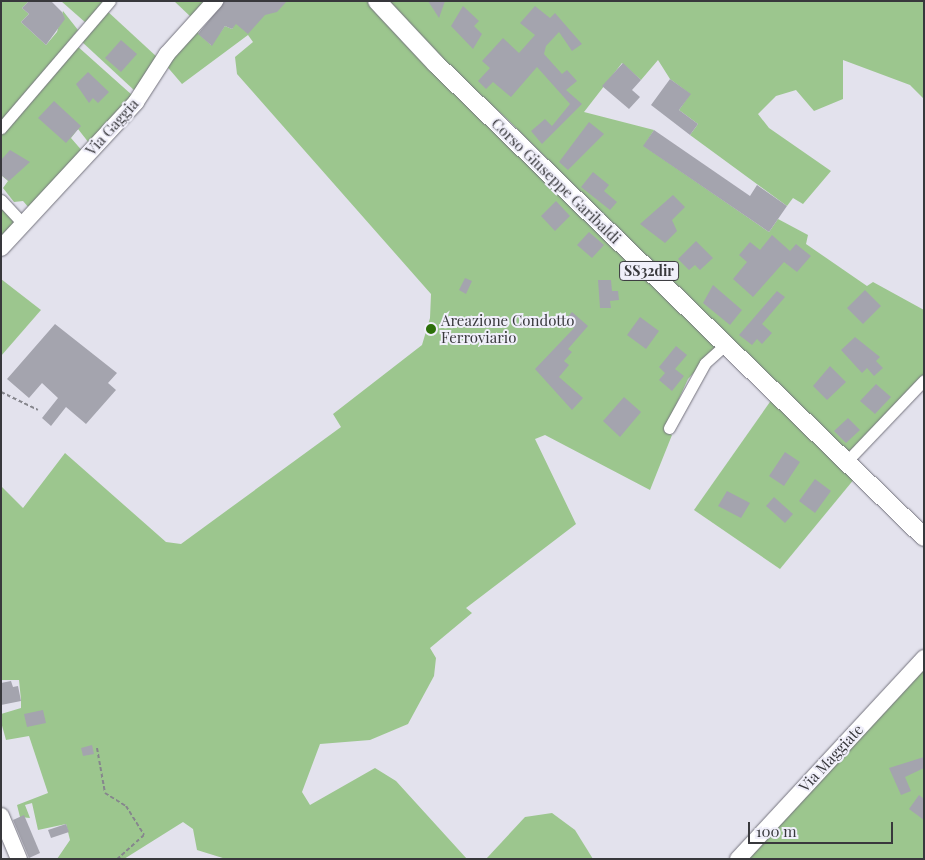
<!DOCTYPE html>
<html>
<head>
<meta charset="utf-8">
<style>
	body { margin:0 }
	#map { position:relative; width:925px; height:860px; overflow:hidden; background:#e3e2ed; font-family:"Playfair Display",serif }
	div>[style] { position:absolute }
	.green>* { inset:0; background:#9cc68e }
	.building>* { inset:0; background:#a4a4ae }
	.path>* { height:2px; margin-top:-1px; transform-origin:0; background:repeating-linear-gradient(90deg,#86868d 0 4px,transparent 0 6.5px) }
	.roads { filter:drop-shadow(0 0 1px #74737d) drop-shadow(0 0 1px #74737d) }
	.street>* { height:11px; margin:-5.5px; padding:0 5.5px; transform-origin:5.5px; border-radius:5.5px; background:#fff }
	.secondary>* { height:16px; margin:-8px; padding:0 8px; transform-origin:8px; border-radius:8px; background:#fff }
	.primary>* { height:18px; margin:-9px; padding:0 9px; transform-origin:9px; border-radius:9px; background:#fff }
	.dots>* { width:14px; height:14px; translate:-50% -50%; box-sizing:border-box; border:2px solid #f0effa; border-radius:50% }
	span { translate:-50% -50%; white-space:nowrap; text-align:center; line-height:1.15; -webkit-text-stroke:4px #f0effa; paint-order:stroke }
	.shield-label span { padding:1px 4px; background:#f0effa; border:1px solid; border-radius:4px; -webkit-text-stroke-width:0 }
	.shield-label { font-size:14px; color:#38383c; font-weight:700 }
	.street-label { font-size:15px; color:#38383c }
	.poi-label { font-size:15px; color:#38383c }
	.left { translate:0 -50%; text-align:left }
	.frame { position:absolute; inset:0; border:2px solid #38383c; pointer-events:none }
	.scale { position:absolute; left:748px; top:822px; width:145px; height:22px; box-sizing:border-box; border:2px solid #38383c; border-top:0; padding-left:6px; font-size:15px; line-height:18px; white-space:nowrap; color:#38383c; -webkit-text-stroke:4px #f0effa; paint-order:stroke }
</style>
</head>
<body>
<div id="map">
	<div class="green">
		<div style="clip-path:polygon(1px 1px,29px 1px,22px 8px,29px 14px,21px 22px,46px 45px,57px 32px,63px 11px,78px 30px,1px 123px)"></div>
		<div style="clip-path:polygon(61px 1px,106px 1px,86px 23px)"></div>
		<div style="clip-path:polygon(174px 1px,208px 1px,192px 18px)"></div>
		<div style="clip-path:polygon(248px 1px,367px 1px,718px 347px,688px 379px,664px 431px,672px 435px,650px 490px,545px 435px,535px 439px,576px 524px,466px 608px,472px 613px,430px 648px,436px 658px,434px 676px,408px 724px,370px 740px,320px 744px,302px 792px,310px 805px,375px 768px,396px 781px,467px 859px,226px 859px,197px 850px,193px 829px,183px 822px,124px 859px,57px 859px,70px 840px,66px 824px,38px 830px,32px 803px,25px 805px,30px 818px,20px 817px,17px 805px,48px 793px,29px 736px,6px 740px,1px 722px,1px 714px,21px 708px,21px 700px,19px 680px,1px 680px,1px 486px,23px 508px,65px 453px,166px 542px,181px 544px,341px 427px,333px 414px,422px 345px,430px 318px,431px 294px,237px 74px,235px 57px,253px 42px,248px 35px,182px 84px,164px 63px,213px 9px,198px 33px,211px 45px,225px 26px,232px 29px)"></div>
		<div style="clip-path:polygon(386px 1px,924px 1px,924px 99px,910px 85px,843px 60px,843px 99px,814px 111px,796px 90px,776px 96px,758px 114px,769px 128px,831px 171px,803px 204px,793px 198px,787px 206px,690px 135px,698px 124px,679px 110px,690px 94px,670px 79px,658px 60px,641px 80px,622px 63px,584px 112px,654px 130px,644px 146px,769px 232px,778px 219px,808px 235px,806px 244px,867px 286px,873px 282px,924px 310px,924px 374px,846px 455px,507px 119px,414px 34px)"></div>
		<div style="clip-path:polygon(106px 10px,157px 57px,135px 91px,81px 41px)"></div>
		<div style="clip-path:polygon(76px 45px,132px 95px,89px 143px,78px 129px,71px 138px,84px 153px,30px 209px,23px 201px,14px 202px,3px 188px,8px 181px,1px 175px,1px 133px)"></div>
		<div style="clip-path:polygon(1px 208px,16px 224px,1px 240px)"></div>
		<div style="clip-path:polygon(1px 279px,41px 310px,1px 356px)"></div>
		<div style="clip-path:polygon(772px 399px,855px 478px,780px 569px,694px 510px)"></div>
		<div style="clip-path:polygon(924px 667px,924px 859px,746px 859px)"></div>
		<div style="clip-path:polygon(552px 813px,575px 830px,593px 859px,486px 859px,525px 817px)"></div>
	</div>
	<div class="building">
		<div style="clip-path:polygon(29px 1px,51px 1px,62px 12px,65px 19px,46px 45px,21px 22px,29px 14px,22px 8px)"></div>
		<div style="clip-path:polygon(225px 1px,287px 1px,277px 12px,265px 15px,248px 34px,236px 24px,232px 29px,225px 26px,212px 46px,198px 34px)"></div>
		<div style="clip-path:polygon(428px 1px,445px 1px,439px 18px)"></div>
		<div style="clip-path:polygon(463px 6px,479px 21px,474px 26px,482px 34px,473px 49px,451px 26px)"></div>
		<div style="clip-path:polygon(535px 6px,550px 18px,555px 13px,582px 44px,572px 51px,559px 32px,546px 46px,544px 54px,562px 74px,567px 70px,577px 81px,566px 90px,582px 104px,542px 144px,531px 131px,545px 119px,552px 126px,570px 104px,537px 67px,511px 97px,493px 82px,486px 89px,478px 81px,490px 68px,482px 61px,503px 38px,519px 53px,535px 35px,520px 23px)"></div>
		<div style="clip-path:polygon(121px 40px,137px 54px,121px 72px,105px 58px)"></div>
		<div style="clip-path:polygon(623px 63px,641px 80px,632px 90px,640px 97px,629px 109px,602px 86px)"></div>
		<div style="clip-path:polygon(88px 72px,109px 92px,98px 103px,93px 98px,89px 103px,76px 84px)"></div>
		<div style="clip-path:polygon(670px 79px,691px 94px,679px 110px,698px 124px,690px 135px,651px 105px)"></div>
		<div style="clip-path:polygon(54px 101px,81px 126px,66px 143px,38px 118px)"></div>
		<div style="clip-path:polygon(589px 122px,604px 134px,568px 170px,559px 162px)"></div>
		<div style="clip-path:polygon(654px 130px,750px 196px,757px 185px,787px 206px,769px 232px,643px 146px)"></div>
		<div style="clip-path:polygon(10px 150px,30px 162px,9px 181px,1px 175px,1px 160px)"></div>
		<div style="clip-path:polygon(593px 172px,609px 185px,604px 191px,617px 202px,610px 210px,581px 187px)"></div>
		<div style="clip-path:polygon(673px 195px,685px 207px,672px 220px,677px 231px,665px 243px,640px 224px)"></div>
		<div style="clip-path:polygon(556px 201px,570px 216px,555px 231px,541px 216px)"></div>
		<div style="clip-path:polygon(589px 232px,604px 245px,592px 258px,577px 245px)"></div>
		<div style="clip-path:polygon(772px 235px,790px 251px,796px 244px,811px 256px,797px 272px,784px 262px,753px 297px,733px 279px,747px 262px,739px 255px,750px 242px,760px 250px)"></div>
		<div style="clip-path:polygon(696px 241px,713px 258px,700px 270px,695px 265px,689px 270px,678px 259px)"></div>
		<div style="clip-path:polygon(465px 278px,472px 281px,466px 294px,459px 290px)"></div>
		<div style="clip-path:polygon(598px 280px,611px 280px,612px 291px,618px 291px,619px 300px,610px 301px,611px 308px,600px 308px)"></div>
		<div style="clip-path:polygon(713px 285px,742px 310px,730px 325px,703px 303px)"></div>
		<div style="clip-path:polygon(865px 290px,881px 306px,863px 324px,847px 308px)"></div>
		<div style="clip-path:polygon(777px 291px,785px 297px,762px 324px,772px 333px,762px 344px,757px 339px,752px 345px,739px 335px)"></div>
		<div style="clip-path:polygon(572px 312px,588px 326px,568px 349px,572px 352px,564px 361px,569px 365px,559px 377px,583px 398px,572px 410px,535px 369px,574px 328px,565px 320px)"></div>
		<div style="clip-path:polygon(640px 317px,659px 331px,646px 349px,627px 335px)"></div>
		<div style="clip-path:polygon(55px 324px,117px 373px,108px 383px,116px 390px,86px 424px,66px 407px,51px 426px,42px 418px,58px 398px,42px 383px,29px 398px,7px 379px)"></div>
		<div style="clip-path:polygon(855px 337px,880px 357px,876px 361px,883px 368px,874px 376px,867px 368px,862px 373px,841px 350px)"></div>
		<div style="clip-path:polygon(676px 346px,687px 355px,675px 369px,684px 376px,672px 391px,659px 380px,665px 373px,659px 367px)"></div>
		<div style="clip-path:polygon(830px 366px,846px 382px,827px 400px,813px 386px)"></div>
		<div style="clip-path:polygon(876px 384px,891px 397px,875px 414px,860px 401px)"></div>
		<div style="clip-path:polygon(624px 397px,641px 412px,620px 437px,603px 421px)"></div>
		<div style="clip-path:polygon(848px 418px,860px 430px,846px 443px,834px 431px)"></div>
		<div style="clip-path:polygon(785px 452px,800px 462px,784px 486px,769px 476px)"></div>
		<div style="clip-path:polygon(815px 479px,831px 491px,815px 513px,799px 501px)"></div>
		<div style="clip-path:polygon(727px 491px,750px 503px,741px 518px,718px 506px)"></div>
		<div style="clip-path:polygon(774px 497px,793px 514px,785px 523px,766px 506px)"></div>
		<div style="clip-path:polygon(11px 681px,13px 687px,18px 686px,21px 701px,1px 705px,1px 683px)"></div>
		<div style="clip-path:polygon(43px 710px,46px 723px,27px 727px,24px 714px)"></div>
		<div style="clip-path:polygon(92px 745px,94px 754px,83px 756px,81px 748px)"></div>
		<div style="clip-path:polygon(924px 757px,924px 768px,905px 777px,911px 791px,901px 795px,889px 768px)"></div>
		<div style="clip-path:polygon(919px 795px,924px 799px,924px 820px,909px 809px)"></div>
		<div style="clip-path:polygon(24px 815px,40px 853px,29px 858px,13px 820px)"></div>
		<div style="clip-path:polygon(66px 824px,69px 832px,51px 838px,48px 830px)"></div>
	</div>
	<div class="path">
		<div style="left:1px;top:392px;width:41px;rotate:25.9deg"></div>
		<div style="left:97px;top:748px;width:46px;rotate:79.9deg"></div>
		<div style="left:105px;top:793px;width:25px;rotate:32deg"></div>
		<div style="left:126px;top:806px;width:34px;rotate:58deg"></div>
		<div style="left:144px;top:835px;width:36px;rotate:138deg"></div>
	</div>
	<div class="roads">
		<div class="street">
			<div style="left:1px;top:128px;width:167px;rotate:-49.4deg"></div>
			<div style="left:1px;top:200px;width:33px;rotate:47deg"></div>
			<div style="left:669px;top:428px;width:74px;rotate:-61deg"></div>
			<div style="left:705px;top:363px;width:27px;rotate:-42deg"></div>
			<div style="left:846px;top:462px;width:113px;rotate:-46.4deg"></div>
		</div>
		<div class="secondary">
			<div style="left:1px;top:248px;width:199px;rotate:-47.2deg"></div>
			<div style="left:136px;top:102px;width:57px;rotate:-57.1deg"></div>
			<div style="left:167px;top:54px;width:72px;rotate:-47.8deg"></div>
			<div style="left:1px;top:816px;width:47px;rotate:67.3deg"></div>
			<div style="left:738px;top:859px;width:274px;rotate:-47.2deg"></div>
		</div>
		<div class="primary">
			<div style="left:377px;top:1px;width:85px;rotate:46.9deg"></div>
			<div style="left:435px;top:63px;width:681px;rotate:44.11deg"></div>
		</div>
	</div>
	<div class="dots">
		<div style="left:431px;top:329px;background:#2c6f09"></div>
	</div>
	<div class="shield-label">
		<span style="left:649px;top:271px">SS32dir</span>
	</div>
	<div class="street-label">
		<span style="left:112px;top:127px;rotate:-48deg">Via Gaggia</span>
		<span style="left:556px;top:181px;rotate:44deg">Corso Giuseppe Garibaldi</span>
		<span style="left:831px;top:758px;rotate:-47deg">Via Maggiate</span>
	</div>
	<div class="poi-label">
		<span class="left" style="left:441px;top:329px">Areazione Condotto<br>Ferroviario</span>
	</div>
	<div class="frame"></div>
	<div class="scale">100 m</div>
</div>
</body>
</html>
